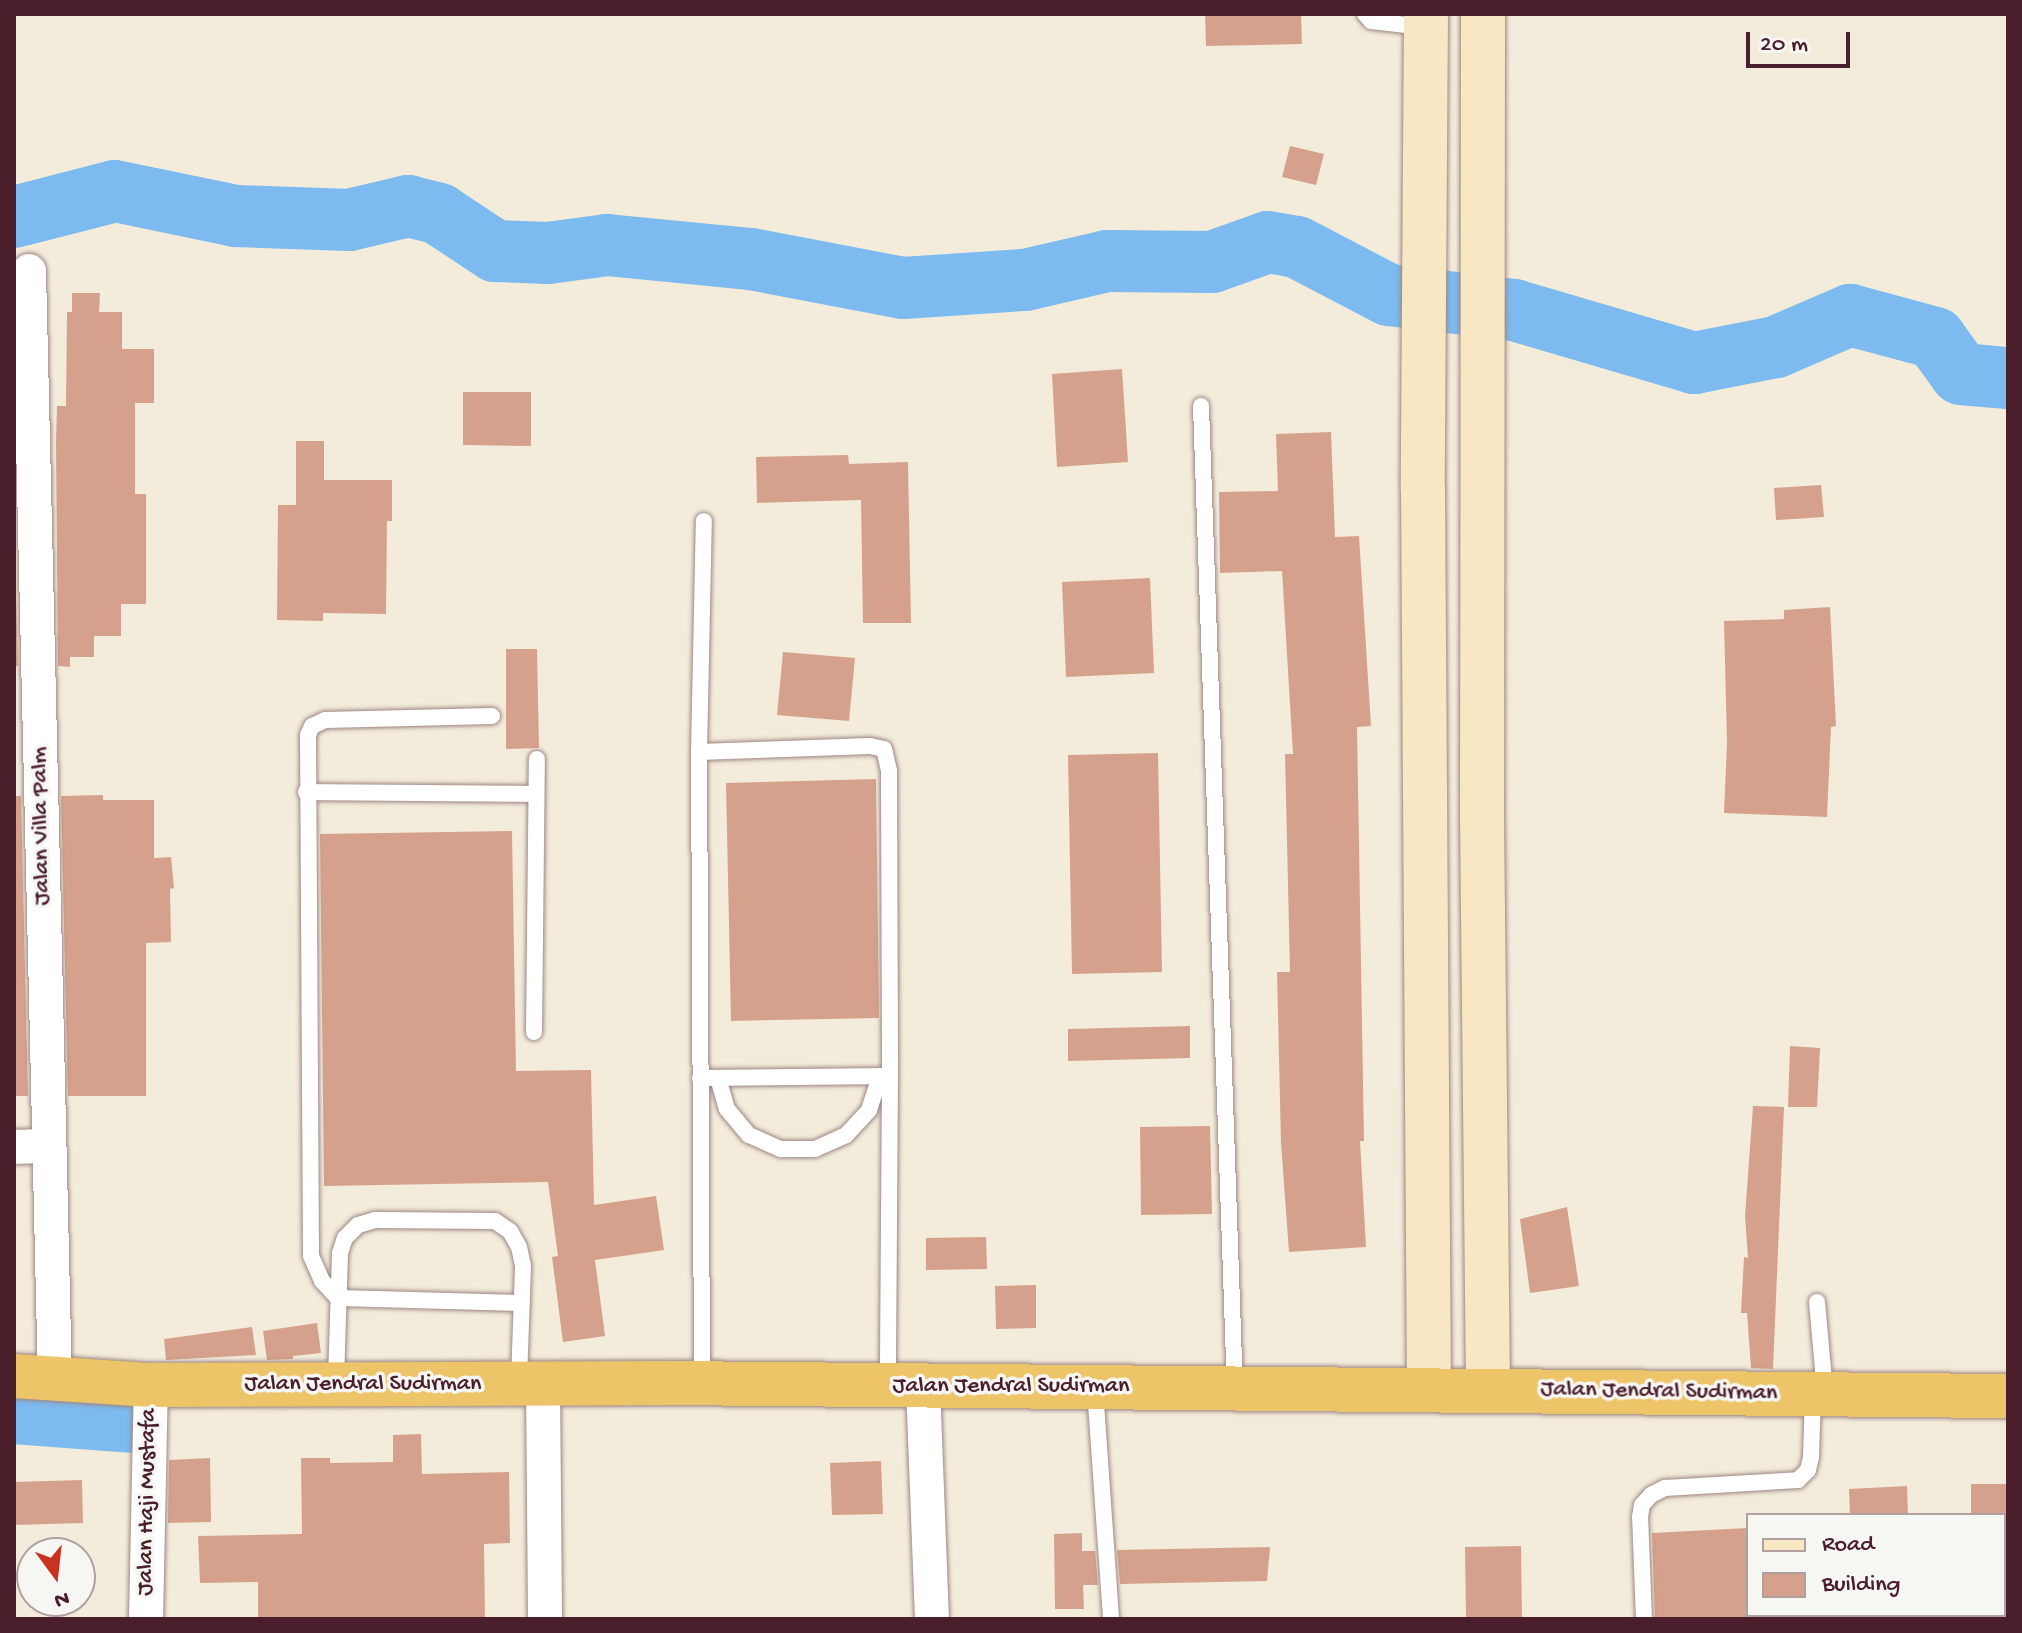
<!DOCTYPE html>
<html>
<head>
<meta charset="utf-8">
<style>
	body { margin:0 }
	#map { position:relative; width:2022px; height:1633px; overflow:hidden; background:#f3ecdb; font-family:"Gochi Hand",sans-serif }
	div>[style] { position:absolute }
	.river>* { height:62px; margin:-31px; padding:0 31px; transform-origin:31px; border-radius:31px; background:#7cbaef }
	.building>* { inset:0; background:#d6a18c }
	.roads { filter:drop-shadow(0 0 2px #9e8683) drop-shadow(0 0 2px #9e8683) }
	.service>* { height:16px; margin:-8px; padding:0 8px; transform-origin:8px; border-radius:8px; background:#fff }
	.minor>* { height:34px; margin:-17px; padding:0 17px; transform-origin:17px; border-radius:17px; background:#fff }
	.secondary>* { height:44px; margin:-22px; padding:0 22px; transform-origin:22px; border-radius:22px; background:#f8e7c3 }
	.trunk>* { height:44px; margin:-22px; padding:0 22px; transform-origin:22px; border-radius:22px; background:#eec469 }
	span { translate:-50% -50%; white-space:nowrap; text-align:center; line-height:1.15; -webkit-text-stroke:7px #f6f6f2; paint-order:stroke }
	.street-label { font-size:24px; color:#4a1f2b }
	.frame { position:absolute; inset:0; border:16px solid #4a1f2b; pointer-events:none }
	.legend { position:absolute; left:1746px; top:1513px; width:260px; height:104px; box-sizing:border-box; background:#f6f6f2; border:2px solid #b1a0a2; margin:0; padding:10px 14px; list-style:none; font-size:24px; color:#4a1f2b }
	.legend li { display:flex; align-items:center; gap:16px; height:40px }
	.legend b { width:40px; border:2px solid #b1a0a2 }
	.north { position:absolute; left:16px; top:1537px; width:80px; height:80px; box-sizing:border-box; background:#f6f6f2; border:2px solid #b1a0a2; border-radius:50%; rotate:165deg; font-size:22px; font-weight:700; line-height:32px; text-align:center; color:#4a1f2b }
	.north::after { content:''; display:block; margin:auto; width:28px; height:36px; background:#c8321e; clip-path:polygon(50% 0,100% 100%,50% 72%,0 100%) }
	.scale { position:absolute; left:1746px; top:32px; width:104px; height:36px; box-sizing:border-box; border:4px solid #4a1f2b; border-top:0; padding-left:10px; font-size:24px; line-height:28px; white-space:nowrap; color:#4a1f2b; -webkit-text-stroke:6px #f6f6f2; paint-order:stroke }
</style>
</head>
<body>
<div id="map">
	<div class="river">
		<div style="left:14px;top:217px;width:104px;rotate:-14.4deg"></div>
		<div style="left:115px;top:191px;width:124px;rotate:11.7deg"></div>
		<div style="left:236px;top:216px;width:113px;rotate:2deg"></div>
		<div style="left:349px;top:220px;width:61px;rotate:-13.3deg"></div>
		<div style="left:408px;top:206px;width:32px;rotate:14deg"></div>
		<div style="left:439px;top:214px;width:67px;rotate:33.5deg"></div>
		<div style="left:495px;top:251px;width:53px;rotate:2.2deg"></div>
		<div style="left:548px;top:253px;width:60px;rotate:-7.7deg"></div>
		<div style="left:607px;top:245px;width:145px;rotate:5.6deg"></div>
		<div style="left:751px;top:259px;width:155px;rotate:10.8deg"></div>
		<div style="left:903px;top:288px;width:122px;rotate:-3.8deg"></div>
		<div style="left:1025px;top:280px;width:84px;rotate:-13deg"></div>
		<div style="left:1107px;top:261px;width:105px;rotate:0.5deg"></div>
		<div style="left:1212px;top:262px;width:59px;rotate:-19.7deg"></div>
		<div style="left:1268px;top:242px;width:29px;rotate:10deg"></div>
		<div style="left:1297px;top:247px;width:104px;rotate:27.6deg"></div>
		<div style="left:1389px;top:295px;width:126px;rotate:6.8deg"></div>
		<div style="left:1514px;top:310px;width:188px;rotate:16.4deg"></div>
		<div style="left:1694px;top:363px;width:84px;rotate:-11deg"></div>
		<div style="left:1776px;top:347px;width:81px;rotate:-23.4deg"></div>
		<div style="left:1850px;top:315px;width:88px;rotate:15.1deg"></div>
		<div style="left:1935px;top:338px;width:44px;rotate:54.2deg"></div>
		<div style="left:1961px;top:374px;width:47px;rotate:4.9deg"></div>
		<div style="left:14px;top:1413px;width:121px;rotate:4.3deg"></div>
	</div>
	<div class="building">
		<div style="clip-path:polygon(1205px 14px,1301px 14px,1302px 44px,1206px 46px)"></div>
		<div style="clip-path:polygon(1290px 146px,1324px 154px,1316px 185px,1282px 177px)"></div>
		<div style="clip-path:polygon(72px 293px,100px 293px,99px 312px,122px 312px,122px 349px,154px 349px,154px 403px,135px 403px,135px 494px,146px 494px,146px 604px,121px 604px,121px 636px,94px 636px,94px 657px,70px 657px,70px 667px,58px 666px,56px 442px,57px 406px,66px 406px,67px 312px,72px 312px)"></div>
		<div style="clip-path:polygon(1122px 369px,1128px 462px,1057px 467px,1052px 374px)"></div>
		<div style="clip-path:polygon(463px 392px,531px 392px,531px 446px,463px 445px)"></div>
		<div style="clip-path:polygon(1331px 432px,1335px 537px,1359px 536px,1371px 726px,1357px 727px,1364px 1141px,1360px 1141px,1366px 1247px,1289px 1252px,1281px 1143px,1277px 972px,1290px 972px,1285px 754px,1293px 754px,1282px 571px,1220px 573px,1219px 492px,1278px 491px,1276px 434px)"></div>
		<div style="clip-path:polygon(296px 441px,324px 441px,324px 480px,392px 480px,392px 521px,387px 521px,386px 614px,323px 613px,323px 621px,277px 620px,278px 505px,296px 505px)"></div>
		<div style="clip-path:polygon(848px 455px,849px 464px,908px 462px,911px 623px,863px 623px,861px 500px,757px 503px,756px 457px)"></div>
		<div style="clip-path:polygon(1821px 485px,1824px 517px,1776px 520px,1774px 488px)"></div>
		<div style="clip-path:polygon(1150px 578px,1154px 673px,1066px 677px,1062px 582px)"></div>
		<div style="clip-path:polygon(14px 584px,16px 584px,18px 666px,14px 666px)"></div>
		<div style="clip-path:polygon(1830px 607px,1836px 726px,1831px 727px,1827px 817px,1724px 813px,1727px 744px,1724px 621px,1784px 619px,1784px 610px)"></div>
		<div style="clip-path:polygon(506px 649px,537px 649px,539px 748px,506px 749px)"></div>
		<div style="clip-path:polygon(783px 652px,855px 658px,849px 721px,777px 715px)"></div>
		<div style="clip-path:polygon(1158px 753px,1162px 972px,1072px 974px,1068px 755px)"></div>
		<div style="clip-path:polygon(876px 779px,879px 1018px,731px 1021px,726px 783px)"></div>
		<div style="clip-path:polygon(103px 795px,103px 800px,154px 800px,154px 858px,171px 857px,174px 888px,170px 889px,171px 942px,146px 943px,146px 1096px,68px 1096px,61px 796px)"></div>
		<div style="clip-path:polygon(14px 796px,21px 796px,28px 1096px,14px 1096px)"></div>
		<div style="clip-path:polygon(512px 831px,516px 1071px,591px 1070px,594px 1205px,656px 1196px,664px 1250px,595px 1260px,605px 1336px,563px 1342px,552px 1257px,558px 1256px,548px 1182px,324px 1186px,320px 834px)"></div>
		<div style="clip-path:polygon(1190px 1026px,1190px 1058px,1068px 1061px,1068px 1029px)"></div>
		<div style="clip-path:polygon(1790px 1046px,1820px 1048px,1817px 1107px,1788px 1107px)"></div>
		<div style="clip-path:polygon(1753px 1106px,1784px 1107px,1773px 1369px,1751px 1368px,1747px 1313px,1741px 1313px,1744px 1257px,1748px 1258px,1745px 1216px)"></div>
		<div style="clip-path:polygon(1210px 1126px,1212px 1214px,1141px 1215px,1140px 1127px)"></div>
		<div style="clip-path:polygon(1567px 1207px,1579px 1286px,1530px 1293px,1520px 1219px)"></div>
		<div style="clip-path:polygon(986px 1237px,987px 1269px,926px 1270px,926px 1238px)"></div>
		<div style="clip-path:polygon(1036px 1285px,1036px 1328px,996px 1329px,995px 1286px)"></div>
		<div style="clip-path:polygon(317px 1323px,321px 1353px,293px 1356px,293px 1359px,267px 1360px,263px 1331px)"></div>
		<div style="clip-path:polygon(252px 1327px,256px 1355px,166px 1360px,164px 1339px)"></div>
		<div style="clip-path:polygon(421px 1434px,422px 1474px,509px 1472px,510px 1543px,484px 1544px,485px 1619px,258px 1618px,258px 1582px,200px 1583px,198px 1536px,302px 1534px,301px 1458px,330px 1458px,330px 1463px,393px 1462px,393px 1435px)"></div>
		<div style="clip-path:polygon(210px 1458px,211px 1522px,168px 1523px,169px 1460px)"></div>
		<div style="clip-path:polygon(881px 1461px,883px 1514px,832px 1515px,830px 1463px)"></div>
		<div style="clip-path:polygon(82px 1480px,83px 1523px,14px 1525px,14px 1482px)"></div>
		<div style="clip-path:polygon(1971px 1484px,2008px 1484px,2008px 1515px,1971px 1515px)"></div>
		<div style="clip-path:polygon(1907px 1486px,1908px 1515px,1850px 1515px,1849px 1489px)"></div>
		<div style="clip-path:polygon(1748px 1528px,1748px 1619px,1655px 1619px,1652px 1533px)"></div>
		<div style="clip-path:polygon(1082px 1533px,1082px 1551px,1095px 1551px,1098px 1585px,1083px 1585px,1084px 1609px,1055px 1609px,1054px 1534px)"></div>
		<div style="clip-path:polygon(1521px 1546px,1522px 1619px,1466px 1619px,1465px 1547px)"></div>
		<div style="clip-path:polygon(1270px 1547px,1267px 1581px,1120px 1584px,1117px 1550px)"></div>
	</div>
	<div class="roads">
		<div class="service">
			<div style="left:1365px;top:14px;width:9px;rotate:49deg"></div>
			<div style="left:1371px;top:21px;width:53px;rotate:6.5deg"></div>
			<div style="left:1201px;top:406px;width:982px;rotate:88.02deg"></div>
			<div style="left:492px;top:716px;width:167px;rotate:178.6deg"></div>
			<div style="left:325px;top:720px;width:14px;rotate:155deg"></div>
			<div style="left:312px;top:726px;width:10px;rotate:114deg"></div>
			<div style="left:308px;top:735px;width:521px;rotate:89.67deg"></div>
			<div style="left:311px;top:1256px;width:27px;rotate:66deg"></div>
			<div style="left:322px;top:1281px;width:23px;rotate:47deg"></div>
			<div style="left:338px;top:1298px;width:184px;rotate:1.6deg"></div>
			<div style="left:699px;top:752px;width:231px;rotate:-88.8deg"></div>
			<div style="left:306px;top:792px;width:230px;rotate:0.5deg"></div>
			<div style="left:534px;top:1032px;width:273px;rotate:-89.4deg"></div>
			<div style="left:700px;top:1078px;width:190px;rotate:-0.6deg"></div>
			<div style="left:890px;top:1076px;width:309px;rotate:90.4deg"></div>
			<div style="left:718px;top:1078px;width:32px;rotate:74deg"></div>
			<div style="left:727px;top:1109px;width:34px;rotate:50deg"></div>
			<div style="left:749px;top:1135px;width:35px;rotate:24deg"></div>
			<div style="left:781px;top:1149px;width:34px"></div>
			<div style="left:815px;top:1149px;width:34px;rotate:-24deg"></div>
			<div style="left:846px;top:1135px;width:34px;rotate:-47deg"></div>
			<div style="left:869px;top:1110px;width:36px;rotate:-72deg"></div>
			<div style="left:1817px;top:1302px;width:89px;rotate:84.9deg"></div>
			<div style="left:336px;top:1381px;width:128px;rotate:-88.2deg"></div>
			<div style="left:340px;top:1253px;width:16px;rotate:-72deg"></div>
			<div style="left:345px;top:1238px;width:18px;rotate:-45deg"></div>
			<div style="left:358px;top:1225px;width:18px;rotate:-16deg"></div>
			<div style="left:375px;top:1220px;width:120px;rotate:0.5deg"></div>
			<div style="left:495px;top:1221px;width:18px;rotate:34deg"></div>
			<div style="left:510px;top:1231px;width:18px;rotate:61deg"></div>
			<div style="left:519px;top:1247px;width:19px;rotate:78deg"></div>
			<div style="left:523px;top:1266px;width:117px;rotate:92deg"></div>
			<div style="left:702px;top:1381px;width:629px;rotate:-90.27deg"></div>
			<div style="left:699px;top:752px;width:171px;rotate:-2deg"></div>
			<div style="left:870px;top:746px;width:14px;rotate:12deg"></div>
			<div style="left:884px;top:749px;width:23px;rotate:77deg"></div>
			<div style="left:889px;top:771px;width:305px;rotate:89.8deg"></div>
			<div style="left:1095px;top:1389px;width:231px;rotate:86deg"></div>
			<div style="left:1644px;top:1619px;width:102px;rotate:-92.2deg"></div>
			<div style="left:1640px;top:1517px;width:12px;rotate:-81deg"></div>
			<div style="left:1642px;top:1505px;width:13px;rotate:-48deg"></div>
			<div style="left:1651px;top:1495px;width:16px;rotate:-27deg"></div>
			<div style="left:1665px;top:1488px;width:133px;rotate:-3.4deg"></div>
			<div style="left:1798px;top:1480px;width:14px;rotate:-45deg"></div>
			<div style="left:1808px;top:1470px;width:13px;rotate:-77deg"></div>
			<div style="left:1811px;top:1457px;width:62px;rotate:-88.2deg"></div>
		</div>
		<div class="minor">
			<div style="left:29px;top:271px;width:1109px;rotate:88.66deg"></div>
			<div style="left:14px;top:1147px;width:35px;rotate:-2deg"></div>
			<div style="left:543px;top:1385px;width:234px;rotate:89.5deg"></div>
			<div style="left:923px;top:1386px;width:233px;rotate:87.8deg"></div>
			<div style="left:146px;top:1619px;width:234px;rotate:-88.8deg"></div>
		</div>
		<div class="secondary">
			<div style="left:1426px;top:14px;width:475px;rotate:90.4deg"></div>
			<div style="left:1423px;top:489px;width:901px;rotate:89.62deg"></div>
			<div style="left:1483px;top:14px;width:802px;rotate:90.07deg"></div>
			<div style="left:1482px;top:816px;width:574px;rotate:89.4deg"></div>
		</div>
		<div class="trunk">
			<div style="left:14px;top:1376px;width:137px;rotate:3.8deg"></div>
			<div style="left:151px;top:1385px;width:520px;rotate:-0.22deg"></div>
			<div style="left:671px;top:1383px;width:1337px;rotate:0.56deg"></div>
		</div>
	</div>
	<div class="street-label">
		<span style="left:42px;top:826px;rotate:-91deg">Jalan Villa Palm</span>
		<span style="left:363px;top:1385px">Jalan Jendral Sudirman</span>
		<span style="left:1011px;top:1387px">Jalan Jendral Sudirman</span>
		<span style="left:1659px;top:1392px;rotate:1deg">Jalan Jendral Sudirman</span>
		<span style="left:148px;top:1502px;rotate:-89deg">Jalan Haji Mustafa</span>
	</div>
	<div class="frame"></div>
	<ul class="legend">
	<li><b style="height:10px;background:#f8e7c3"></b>Road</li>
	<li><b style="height:22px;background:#d6a18c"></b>Building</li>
	</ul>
	<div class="north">N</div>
	<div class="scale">20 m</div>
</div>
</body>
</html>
